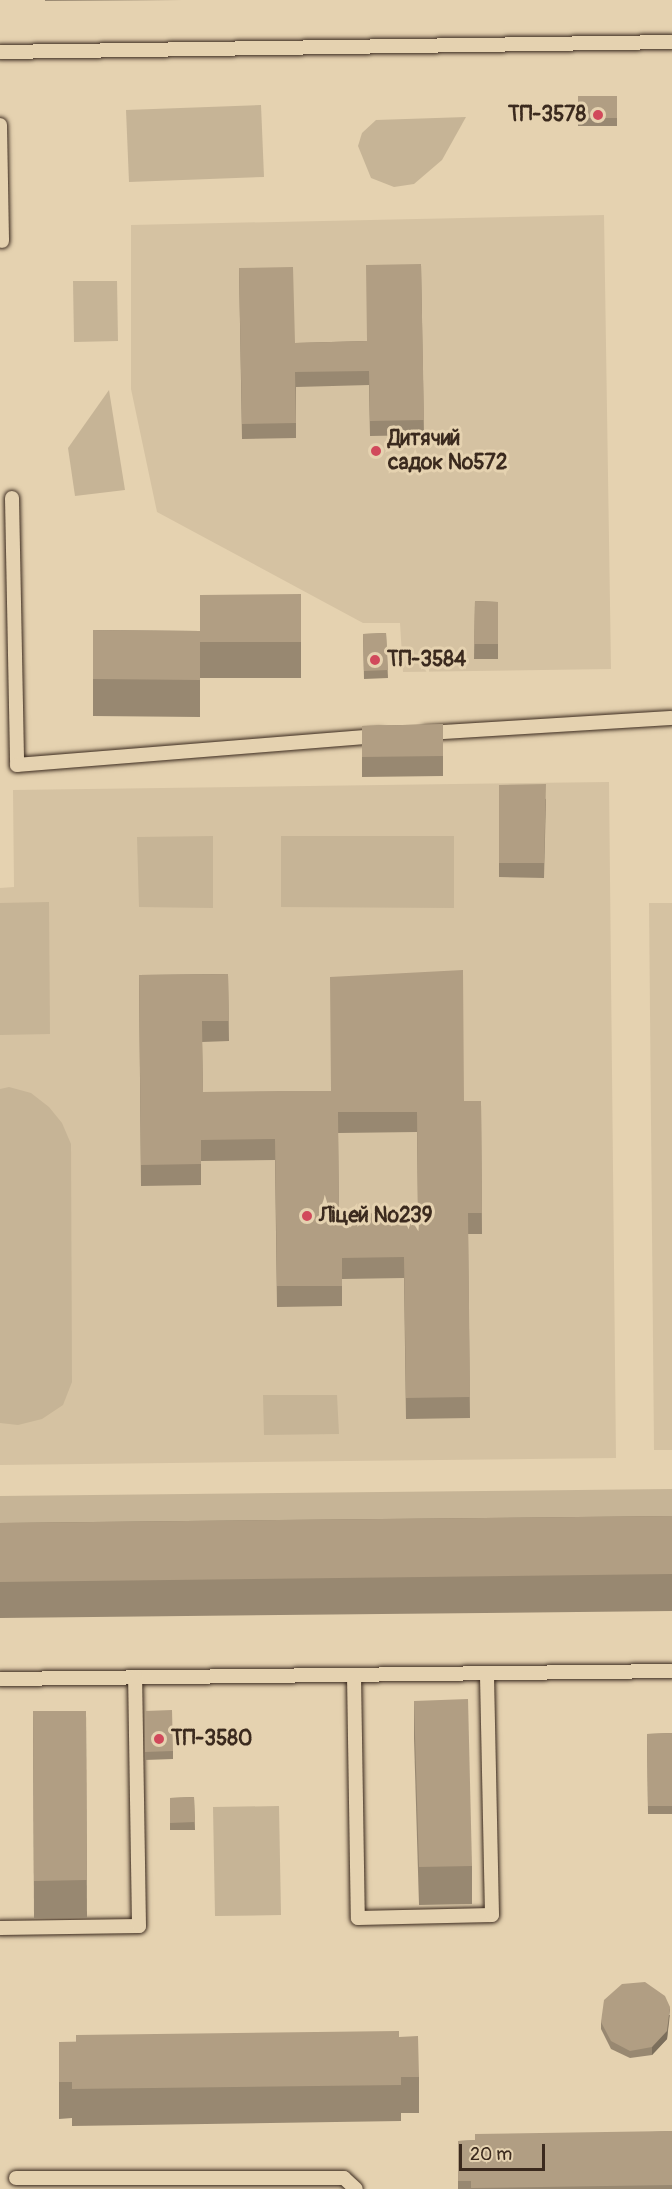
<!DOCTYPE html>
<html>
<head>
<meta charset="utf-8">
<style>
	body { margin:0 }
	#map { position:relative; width:672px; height:2189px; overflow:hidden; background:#e5d2b0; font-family:Pangolin,sans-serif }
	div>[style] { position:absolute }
	.built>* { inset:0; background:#d5c2a2 }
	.green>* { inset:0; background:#c6b496 }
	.roads { filter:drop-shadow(0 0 2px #3b2a1e) drop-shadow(0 0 2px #3b2a1e) }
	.lane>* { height:14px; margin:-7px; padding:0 7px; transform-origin:7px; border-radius:7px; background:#e5d2b0 }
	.wall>* { inset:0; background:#988871 }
	.shaded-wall>* { inset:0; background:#7c6f5c }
	.building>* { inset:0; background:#b19e83 }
	.dots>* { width:16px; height:16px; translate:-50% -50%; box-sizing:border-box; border:3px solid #e5d2b0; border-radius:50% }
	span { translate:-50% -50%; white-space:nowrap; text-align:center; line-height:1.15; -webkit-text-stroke:6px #e5d2b0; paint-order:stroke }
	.poi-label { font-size:21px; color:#3b2a1e; font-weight:700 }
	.right { translate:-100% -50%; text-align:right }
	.left { translate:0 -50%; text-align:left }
	.scale { position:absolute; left:459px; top:2144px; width:86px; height:27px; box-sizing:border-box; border:3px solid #3b2a1e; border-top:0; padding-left:8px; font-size:18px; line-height:21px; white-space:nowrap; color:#3b2a1e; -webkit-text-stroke:4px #e5d2b0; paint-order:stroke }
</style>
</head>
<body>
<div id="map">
	<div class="built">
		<div style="clip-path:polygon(604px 215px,611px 669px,403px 672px,400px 623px,363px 623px,157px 512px,131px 389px,131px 225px)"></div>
		<div style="clip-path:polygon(609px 782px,616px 1458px,0 1465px,0 888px,14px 887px,13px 790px)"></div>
		<div style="clip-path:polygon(649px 903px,672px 903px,672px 1450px,654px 1450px)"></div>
	</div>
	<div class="green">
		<div style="clip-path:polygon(261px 105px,264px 177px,129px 182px,126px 110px)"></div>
		<div style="clip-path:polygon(466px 117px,442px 160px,414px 184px,394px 187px,371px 178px,358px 146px,362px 133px,376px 120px)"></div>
		<div style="clip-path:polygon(73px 281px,117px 281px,118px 341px,74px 342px)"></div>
		<div style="clip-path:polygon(109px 390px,125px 490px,75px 496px,68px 448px)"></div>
		<div style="clip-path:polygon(213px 836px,213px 908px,139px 907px,137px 837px)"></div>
		<div style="clip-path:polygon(281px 836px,454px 836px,454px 908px,281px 907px)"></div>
		<div style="clip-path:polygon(49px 902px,50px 1034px,0 1035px,0 903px)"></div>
		<div style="clip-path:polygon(9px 1087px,31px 1093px,49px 1107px,62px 1123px,71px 1144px,72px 1382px,63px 1405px,42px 1419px,18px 1425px,0 1423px,0 1089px)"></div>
		<div style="clip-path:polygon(263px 1395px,337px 1395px,339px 1434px,264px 1435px)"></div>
		<div style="clip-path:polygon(672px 1489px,672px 1532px,0 1540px,0 1496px)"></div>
		<div style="clip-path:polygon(279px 1806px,281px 1915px,215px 1916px,213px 1807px)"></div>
	</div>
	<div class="roads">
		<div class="lane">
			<div style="left:0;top:52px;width:672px;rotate:-0.85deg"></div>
			<div style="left:0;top:125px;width:116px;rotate:89deg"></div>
			<div style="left:12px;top:498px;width:267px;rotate:88.9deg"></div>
			<div style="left:17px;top:765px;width:364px;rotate:-4.6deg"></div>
			<div style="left:426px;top:733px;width:246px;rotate:-3.5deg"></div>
			<div style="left:354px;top:1675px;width:243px;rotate:89.1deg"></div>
			<div style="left:358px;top:1918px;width:134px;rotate:-1.3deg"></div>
			<div style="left:492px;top:1915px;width:242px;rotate:-91.2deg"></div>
			<div style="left:0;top:1679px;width:672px;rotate:-0.68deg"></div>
			<div style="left:0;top:1928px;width:139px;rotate:-0.8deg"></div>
			<div style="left:139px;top:1926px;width:249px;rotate:-90.9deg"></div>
			<div style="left:16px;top:2178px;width:328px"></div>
			<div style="left:344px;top:2178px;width:16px;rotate:43deg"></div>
		</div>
	</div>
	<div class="wall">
		<div style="clip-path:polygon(45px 0,182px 0,45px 1px)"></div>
		<div style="clip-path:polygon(578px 96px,617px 96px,617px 126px,578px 126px)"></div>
		<div style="clip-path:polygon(421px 264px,424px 435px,370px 436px,369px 385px,296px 387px,296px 438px,242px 439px,239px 268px,295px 343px,367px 341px)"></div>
		<div style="clip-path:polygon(301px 594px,301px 678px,200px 678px,200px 671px,200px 717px,93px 716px,93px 630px,200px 631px)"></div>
		<div style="clip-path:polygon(475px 601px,498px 602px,498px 659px,474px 659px)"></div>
		<div style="clip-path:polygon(386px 633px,388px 678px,364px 679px,363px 634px)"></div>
		<div style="clip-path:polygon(443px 724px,443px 776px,362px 777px,362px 726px)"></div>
		<div style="clip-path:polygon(499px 785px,546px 799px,544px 878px,499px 877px)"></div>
		<div style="clip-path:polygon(evenodd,228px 974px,229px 1041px,202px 1042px,203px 1092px,464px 1101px,481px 1101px,482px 1234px,468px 1234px,470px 1418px,406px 1419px,404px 1278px,342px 1279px,342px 1306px,277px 1307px,275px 1160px,201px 1161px,201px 1185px,141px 1186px,139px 975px,228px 974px,417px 1132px,418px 1213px,339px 1214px,338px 1133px,417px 1132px)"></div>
		<div style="clip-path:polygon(672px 1516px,672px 1611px,0 1618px,0 1523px)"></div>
		<div style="clip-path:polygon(414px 1701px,472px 1866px,472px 1904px,419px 1905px,414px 1738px)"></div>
		<div style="clip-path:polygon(33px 1711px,86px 1711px,87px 1918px,34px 1918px)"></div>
		<div style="clip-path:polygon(145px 1711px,173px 1751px,173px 1759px,145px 1760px)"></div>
		<div style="clip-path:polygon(672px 1733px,672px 1814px,648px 1814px,647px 1734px)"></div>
		<div style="clip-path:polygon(194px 1797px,195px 1830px,170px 1830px,170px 1798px)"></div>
		<div style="clip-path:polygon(670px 2015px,667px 2039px,652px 2055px,630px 2058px,611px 2049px,601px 2029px,601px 2022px)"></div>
		<div style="clip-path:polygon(399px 2037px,419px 2077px,419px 2113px,401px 2113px,401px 2121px,72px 2126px,72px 2118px,59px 2119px,59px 2042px)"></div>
		<div style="clip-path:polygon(672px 2131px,672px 2189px,458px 2189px,458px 2141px)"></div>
	</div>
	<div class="shaded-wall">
		<div style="clip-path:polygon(670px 2007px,667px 2039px,652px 2055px,652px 2047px)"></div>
	</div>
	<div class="building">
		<div style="clip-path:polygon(578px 96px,617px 96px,617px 118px,578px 118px)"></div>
		<div style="clip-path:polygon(421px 264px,424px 420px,370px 421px,369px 371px,295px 372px,296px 423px,242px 424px,239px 268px,293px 267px,295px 343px,367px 341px,366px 265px)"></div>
		<div style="clip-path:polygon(301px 594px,301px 642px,200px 642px,200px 635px,200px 680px,93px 679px,93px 630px,200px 631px,200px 595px)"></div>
		<div style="clip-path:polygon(475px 601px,498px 602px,498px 644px,474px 644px)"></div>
		<div style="clip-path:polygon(386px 633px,388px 670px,364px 671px,363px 634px)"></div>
		<div style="clip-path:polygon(443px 724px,443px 756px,362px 757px,362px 726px)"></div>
		<div style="clip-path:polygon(546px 784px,544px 863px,499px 863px,499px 785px)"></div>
		<div style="clip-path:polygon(evenodd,463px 970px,464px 1101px,481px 1101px,482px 1213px,468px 1213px,470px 1397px,406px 1398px,404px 1257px,342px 1258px,342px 1286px,277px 1286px,275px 1139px,201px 1140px,201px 1164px,141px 1165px,139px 975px,228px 974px,229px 1021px,202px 1021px,203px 1092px,281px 1091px,331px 1091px,330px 977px,463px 970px,338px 1112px,417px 1112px,418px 1213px,339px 1214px,338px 1112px)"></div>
		<div style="clip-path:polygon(672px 1516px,672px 1574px,0 1582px,0 1523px)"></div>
		<div style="clip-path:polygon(468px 1699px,472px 1866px,419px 1867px,414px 1701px)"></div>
		<div style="clip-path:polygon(172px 1710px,173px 1751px,145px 1752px,145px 1711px)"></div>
		<div style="clip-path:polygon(33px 1711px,86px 1711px,87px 1880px,34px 1881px)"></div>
		<div style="clip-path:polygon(672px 1733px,672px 1806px,648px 1806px,647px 1734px)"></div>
		<div style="clip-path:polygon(194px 1797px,195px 1822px,170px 1823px,170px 1798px)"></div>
		<div style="clip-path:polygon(645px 1982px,665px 1996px,670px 2007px,667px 2031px,652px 2047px,630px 2051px,611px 2041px,601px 2022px,604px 2000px,622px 1984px)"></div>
		<div style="clip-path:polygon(399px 2031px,399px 2037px,418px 2036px,419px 2077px,401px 2077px,401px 2085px,72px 2089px,72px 2082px,59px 2082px,59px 2042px,76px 2042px,76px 2035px)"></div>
		<div style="clip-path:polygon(672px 2131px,672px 2185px,471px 2188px,471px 2181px,458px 2181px,458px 2141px,475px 2140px,475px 2134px)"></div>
	</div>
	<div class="dots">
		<div style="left:598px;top:115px;background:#d1495b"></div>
		<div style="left:376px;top:451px;background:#d1495b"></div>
		<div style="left:375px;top:660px;background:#d1495b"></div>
		<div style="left:307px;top:1216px;background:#d1495b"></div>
		<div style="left:159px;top:1739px;background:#d1495b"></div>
	</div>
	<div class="poi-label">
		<span class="right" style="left:586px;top:115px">ТП-3578</span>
		<span class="left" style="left:388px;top:451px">Дитячий<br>садок №572</span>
		<span class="left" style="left:387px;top:660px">ТП-3584</span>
		<span class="left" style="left:319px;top:1216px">Ліцей №239</span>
		<span class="left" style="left:171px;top:1739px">ТП-3580</span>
	</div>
	<div class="scale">20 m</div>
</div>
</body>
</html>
